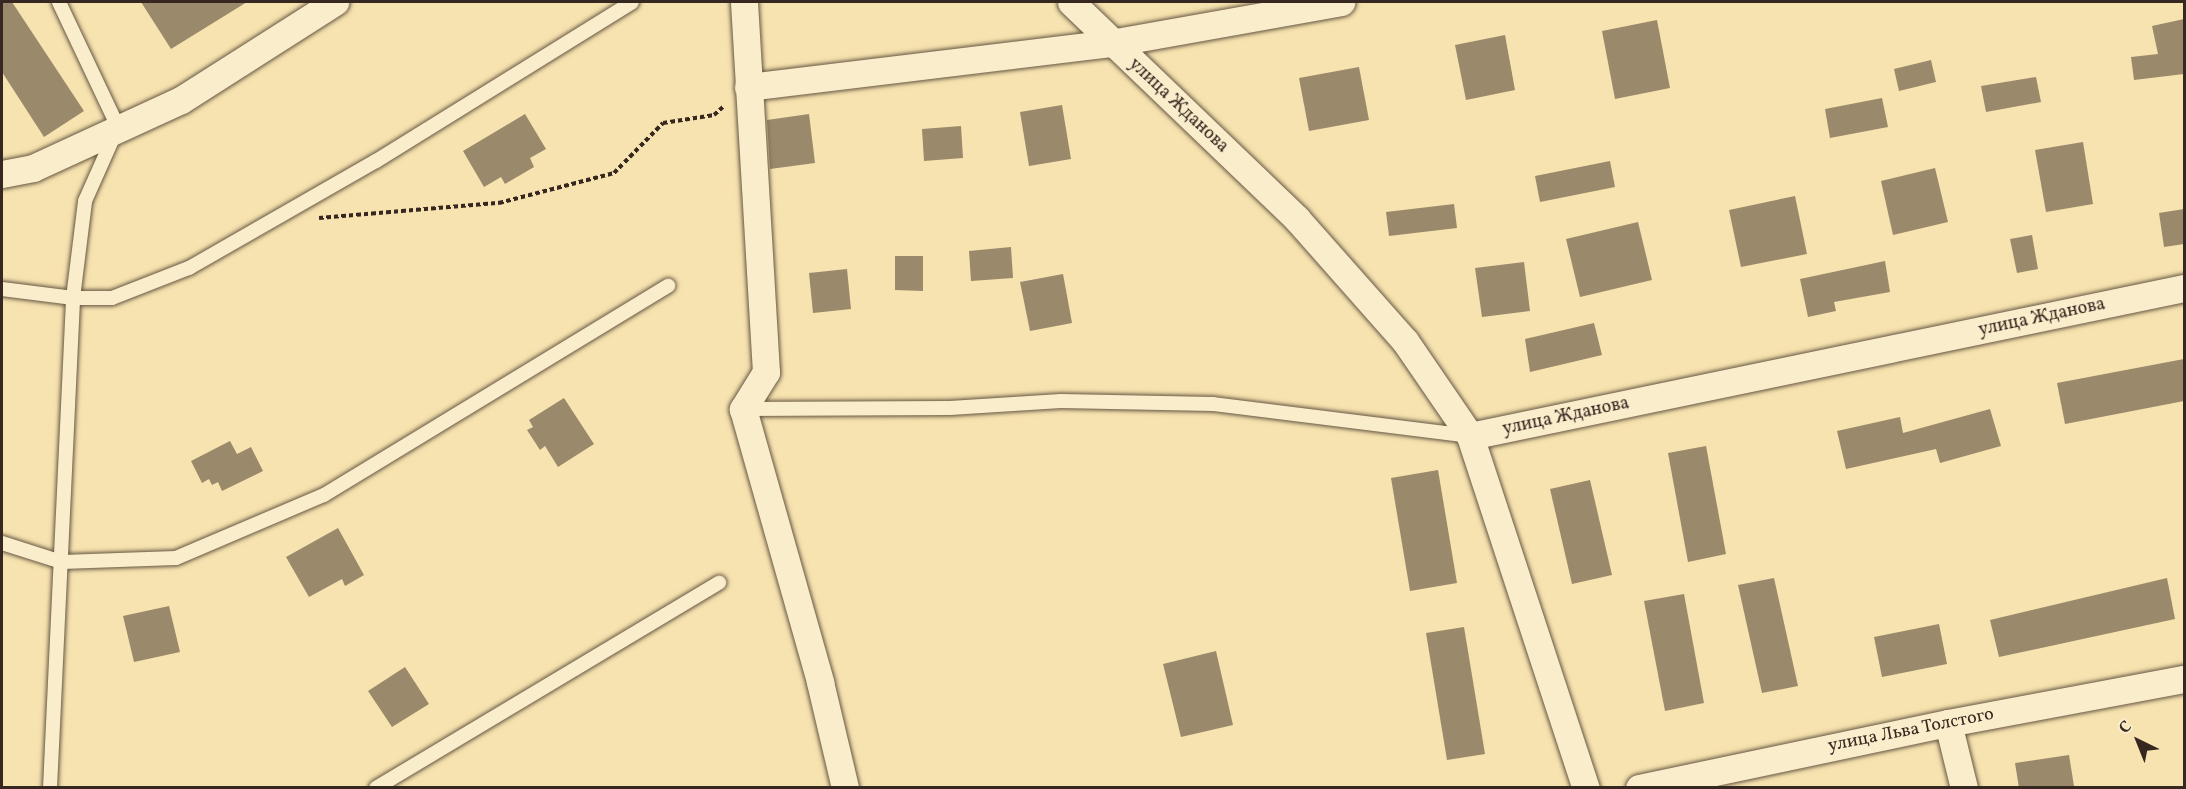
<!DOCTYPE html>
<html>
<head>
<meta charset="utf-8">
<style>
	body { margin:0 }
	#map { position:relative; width:2186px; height:789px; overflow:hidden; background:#f7e3af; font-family:Vollkorn,serif }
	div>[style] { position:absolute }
	.building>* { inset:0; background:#9a896b }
	.path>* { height:4px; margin-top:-2px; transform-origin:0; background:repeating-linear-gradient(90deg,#362821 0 4.5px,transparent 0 7.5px) }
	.roads { filter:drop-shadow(0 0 2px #665744) drop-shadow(0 0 2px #665744) }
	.service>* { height:14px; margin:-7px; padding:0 7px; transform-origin:7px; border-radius:7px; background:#faedcb }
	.minor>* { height:27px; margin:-13.5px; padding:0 13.5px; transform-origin:13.5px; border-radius:13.5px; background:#faedcb }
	span { translate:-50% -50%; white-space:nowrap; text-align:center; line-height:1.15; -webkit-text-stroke:5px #faedcb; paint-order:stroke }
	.street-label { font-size:18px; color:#362821 }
	.frame { position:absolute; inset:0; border:3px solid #362821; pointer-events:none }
	.north { position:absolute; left:2108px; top:711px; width:60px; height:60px; -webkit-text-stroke:4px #faedcb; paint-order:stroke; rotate:317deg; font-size:16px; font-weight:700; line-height:24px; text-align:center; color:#362821 }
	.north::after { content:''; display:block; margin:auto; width:21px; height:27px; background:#362821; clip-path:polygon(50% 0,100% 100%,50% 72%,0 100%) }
</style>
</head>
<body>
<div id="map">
	<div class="building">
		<div style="clip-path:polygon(2px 2px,12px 2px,84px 111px,44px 137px,2px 72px)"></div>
		<div style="clip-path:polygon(141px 2px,247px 2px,171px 49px)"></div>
		<div style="clip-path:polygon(2184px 19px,2184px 74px,2134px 80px,2131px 57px,2158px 54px,2152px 26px)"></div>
		<div style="clip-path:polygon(1657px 20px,1670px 88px,1615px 99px,1602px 31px)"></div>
		<div style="clip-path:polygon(1505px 35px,1515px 90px,1466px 100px,1455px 45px)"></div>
		<div style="clip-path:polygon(1931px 60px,1936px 82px,1899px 91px,1894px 69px)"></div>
		<div style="clip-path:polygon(1359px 67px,1369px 120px,1309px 131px,1299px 78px)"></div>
		<div style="clip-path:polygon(2036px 77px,2041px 102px,1986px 112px,1981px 86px)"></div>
		<div style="clip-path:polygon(1882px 98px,1888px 127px,1830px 138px,1825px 109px)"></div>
		<div style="clip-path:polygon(1062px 105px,1071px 159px,1029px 166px,1020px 112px)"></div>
		<div style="clip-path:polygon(525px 114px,546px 149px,530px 158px,534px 167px,505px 184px,501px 177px,484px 187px,463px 151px)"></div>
		<div style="clip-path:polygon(809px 114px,815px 163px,770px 169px,767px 120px)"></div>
		<div style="clip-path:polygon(961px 126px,963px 158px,924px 161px,922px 129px)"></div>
		<div style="clip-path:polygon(2083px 142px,2093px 204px,2046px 212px,2035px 150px)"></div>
		<div style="clip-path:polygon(1610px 161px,1615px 187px,1540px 202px,1535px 176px)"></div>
		<div style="clip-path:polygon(1935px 168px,1948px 222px,1893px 235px,1881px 181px)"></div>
		<div style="clip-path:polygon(1795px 196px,1807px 254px,1741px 267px,1729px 210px)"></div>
		<div style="clip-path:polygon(1454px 204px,1457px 228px,1389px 236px,1386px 212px)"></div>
		<div style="clip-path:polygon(2184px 209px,2184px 244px,2164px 247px,2159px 213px)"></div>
		<div style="clip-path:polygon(1638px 222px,1652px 280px,1580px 297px,1566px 239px)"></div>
		<div style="clip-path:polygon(2032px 235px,2038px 269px,2017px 273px,2010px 239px)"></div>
		<div style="clip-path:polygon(1011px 247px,1013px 278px,971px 281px,969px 251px)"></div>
		<div style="clip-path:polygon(895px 256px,923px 256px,923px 291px,895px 290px)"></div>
		<div style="clip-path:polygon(1885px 261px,1890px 292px,1834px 302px,1836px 311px,1808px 317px,1800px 279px)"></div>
		<div style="clip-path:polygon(1524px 262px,1530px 311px,1482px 317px,1475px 268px)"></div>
		<div style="clip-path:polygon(847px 269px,851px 309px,813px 313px,809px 273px)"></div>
		<div style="clip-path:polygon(1063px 274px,1072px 323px,1030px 331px,1020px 282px)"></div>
		<div style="clip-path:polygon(1594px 323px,1602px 355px,1530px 372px,1525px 339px)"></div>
		<div style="clip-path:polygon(2184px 359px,2184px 401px,2065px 424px,2057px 383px)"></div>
		<div style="clip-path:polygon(564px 398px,594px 444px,558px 467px,545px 446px,540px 450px,527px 430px,533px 427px,529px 420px)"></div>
		<div style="clip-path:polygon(1990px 409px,2001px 446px,1940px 463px,1936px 449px,1846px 469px,1837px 431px,1900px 417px,1903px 433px)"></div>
		<div style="clip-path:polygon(230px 441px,237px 454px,251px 447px,263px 471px,222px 491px,218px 482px,212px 485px,209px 479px,202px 483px,191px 461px)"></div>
		<div style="clip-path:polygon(1706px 446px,1726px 554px,1688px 562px,1668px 453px)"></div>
		<div style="clip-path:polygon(1438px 470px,1457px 583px,1410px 591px,1391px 478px)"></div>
		<div style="clip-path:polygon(1590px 480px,1612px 575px,1572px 584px,1550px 489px)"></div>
		<div style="clip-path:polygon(338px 528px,364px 575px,345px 586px,342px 579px,309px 597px,286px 557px)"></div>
		<div style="clip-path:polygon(1774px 578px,1798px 686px,1762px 693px,1738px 585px)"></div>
		<div style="clip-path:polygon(2167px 578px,2175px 619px,1999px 657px,1990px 620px)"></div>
		<div style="clip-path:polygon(1684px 594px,1704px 703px,1665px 711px,1644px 601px)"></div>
		<div style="clip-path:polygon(169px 606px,180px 652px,134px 662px,123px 616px)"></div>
		<div style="clip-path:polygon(1939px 624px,1947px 664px,1882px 677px,1874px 637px)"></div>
		<div style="clip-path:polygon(1464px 627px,1485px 754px,1447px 760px,1426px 633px)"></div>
		<div style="clip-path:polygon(1216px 651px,1233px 725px,1181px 737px,1163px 664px)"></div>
		<div style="clip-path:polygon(405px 667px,429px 704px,392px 727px,368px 691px)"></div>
		<div style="clip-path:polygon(2069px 755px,2074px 786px,2019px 788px,2015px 763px)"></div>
	</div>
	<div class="path">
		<div style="left:319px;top:218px;width:181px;rotate:-4.8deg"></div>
		<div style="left:499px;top:203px;width:119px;rotate:-14.6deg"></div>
		<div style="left:614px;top:173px;width:70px;rotate:-45.6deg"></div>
		<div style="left:663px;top:123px;width:52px;rotate:-8.9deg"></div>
		<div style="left:714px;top:115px;width:12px;rotate:-42deg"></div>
	</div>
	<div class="roads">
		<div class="service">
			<div style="left:2px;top:289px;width:72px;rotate:7.2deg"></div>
			<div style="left:73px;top:298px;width:39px"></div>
			<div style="left:112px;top:298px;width:83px;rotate:-21.3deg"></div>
			<div style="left:189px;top:268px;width:215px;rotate:-29.8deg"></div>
			<div style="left:376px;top:161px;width:301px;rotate:-31.8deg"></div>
			<div style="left:743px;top:409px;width:207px;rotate:-0.3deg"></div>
			<div style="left:950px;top:408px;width:111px;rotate:-3.6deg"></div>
			<div style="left:1061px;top:401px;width:152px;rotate:1.1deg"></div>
			<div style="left:1213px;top:404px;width:259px;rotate:7.1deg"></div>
			<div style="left:2px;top:543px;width:63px;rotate:17.6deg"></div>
			<div style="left:62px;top:562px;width:114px;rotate:-2deg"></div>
			<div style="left:176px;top:558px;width:161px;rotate:-23.1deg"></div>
			<div style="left:324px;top:495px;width:403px;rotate:-31.3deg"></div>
			<div style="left:50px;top:788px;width:491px;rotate:-87.3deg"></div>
			<div style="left:73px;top:298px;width:98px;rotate:-82.9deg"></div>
			<div style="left:85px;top:201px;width:81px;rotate:-66deg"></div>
			<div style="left:118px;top:127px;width:138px;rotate:-115.3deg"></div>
			<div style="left:376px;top:788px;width:400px;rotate:-30.9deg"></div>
		</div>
		<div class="minor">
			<div style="left:744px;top:2px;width:371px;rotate:86.6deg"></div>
			<div style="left:766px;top:372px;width:44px;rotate:121.9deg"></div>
			<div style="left:743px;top:409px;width:284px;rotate:74.2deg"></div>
			<div style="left:820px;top:682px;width:109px;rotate:76.7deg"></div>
			<div style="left:1071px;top:2px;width:313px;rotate:43.8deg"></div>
			<div style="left:1297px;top:219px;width:163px;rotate:48.5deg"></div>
			<div style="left:1405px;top:341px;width:115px;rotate:55.6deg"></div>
			<div style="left:1470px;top:436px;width:729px;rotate:-11.71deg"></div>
			<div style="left:748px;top:87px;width:366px;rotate:-6.9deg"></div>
			<div style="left:1111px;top:43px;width:234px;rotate:-10.1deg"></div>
			<div style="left:2px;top:174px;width:32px;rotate:-11deg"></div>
			<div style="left:33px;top:168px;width:163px;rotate:-24.7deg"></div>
			<div style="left:181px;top:100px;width:183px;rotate:-32.5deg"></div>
			<div style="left:1470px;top:436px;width:371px;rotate:71.8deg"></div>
			<div style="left:1948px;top:723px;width:67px;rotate:76.2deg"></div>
			<div style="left:1639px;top:788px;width:316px;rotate:-11.9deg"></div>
			<div style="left:1948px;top:723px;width:240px;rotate:-10.6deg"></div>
		</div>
	</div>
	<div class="street-label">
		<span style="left:1178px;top:106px;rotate:43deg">улица Жданова</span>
		<span style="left:2042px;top:318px;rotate:-12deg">улица Жданова</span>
		<span style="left:1566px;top:417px;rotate:-12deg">улица Жданова</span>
		<span style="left:1911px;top:731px;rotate:-11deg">улица Льва Толстого</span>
	</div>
	<div class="frame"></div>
	<div class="north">С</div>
</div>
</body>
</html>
